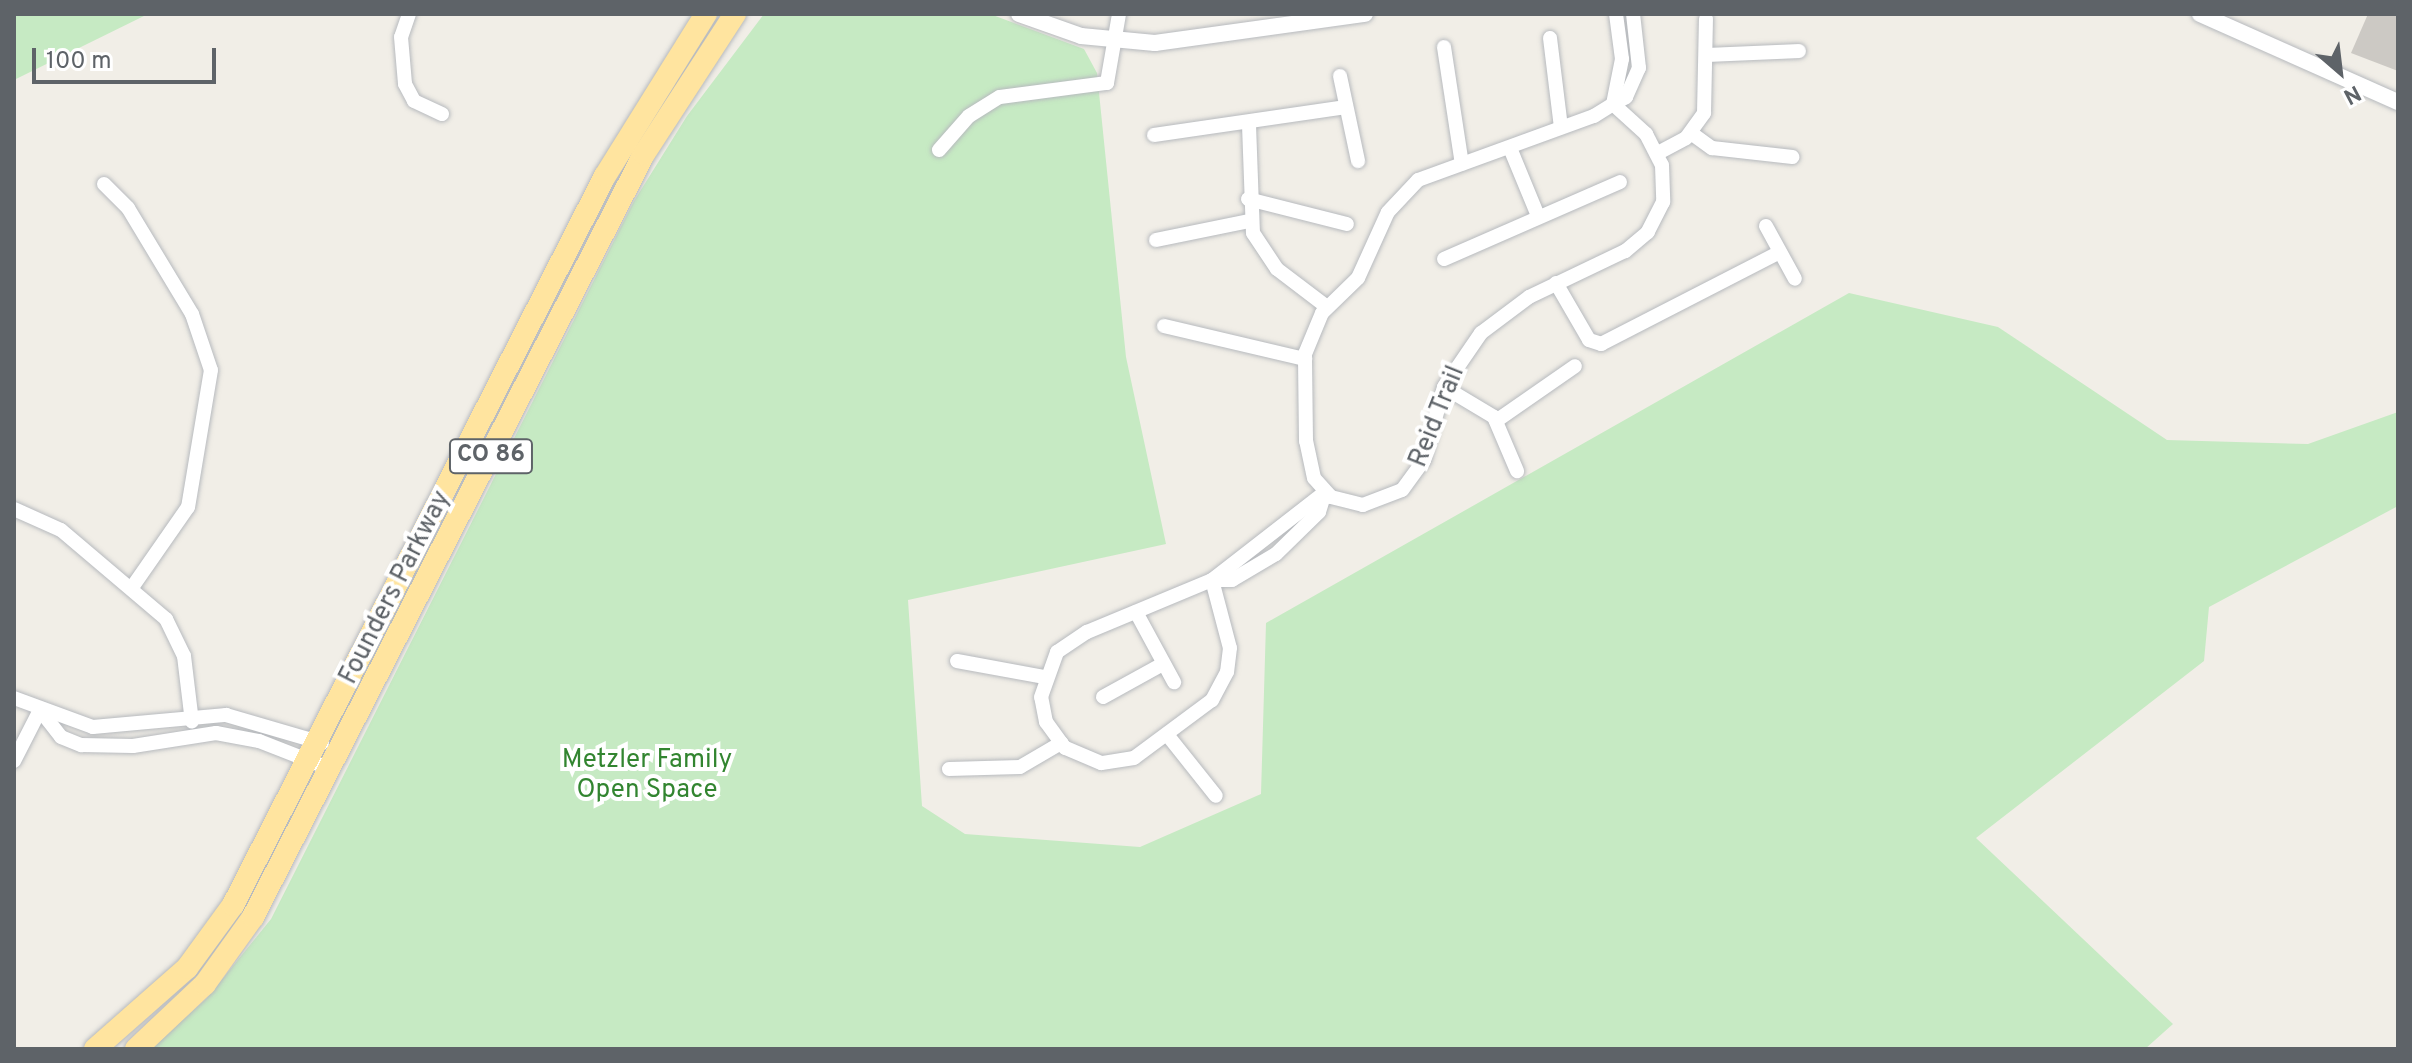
<!DOCTYPE html>
<html>
<head>
<meta charset="utf-8">
<style>
	body { margin:0 }
	#map { position:relative; width:2412px; height:1063px; overflow:hidden; background:#f1eee7; font-family:Overpass,sans-serif }
	div>[style] { position:absolute }
	.green>* { inset:0; background:#c6eac3 }
	.building>* { inset:0; background:#ccc9c4 }
	.roads { filter:drop-shadow(0 0 2px #b7babe) drop-shadow(0 0 2px #b7babe) }
	.minor>* { height:14px; margin:-7px; padding:0 7px; transform-origin:7px; border-radius:7px; background:#fff }
	.tertiary>* { height:16px; margin:-8px; padding:0 8px; transform-origin:8px; border-radius:8px; background:#fff }
	.trunk>* { height:22px; margin:-11px; padding:0 11px; transform-origin:11px; border-radius:11px; background:#ffe49f }
	span { translate:-50% -50%; white-space:nowrap; text-align:center; line-height:1.15; -webkit-text-stroke:8px #fff; paint-order:stroke }
	.shield-label span { padding:2px 6px; background:#fff; border:2px solid; border-radius:6px; -webkit-text-stroke-width:0 }
	.shield-label { font-size:24px; color:#5e6368; font-weight:700 }
	.street-label { font-size:26px; color:#5e6368 }
	.park-label { font-size:26px; color:#328530 }
	.frame { position:absolute; inset:0; border:16px solid #5e6368; pointer-events:none }
	.north { position:absolute; left:2300px; top:32px; width:80px; height:80px; -webkit-text-stroke:6px #fff; paint-order:stroke; rotate:152deg; font-size:22px; font-weight:700; line-height:32px; text-align:center; color:#5e6368 }
	.north::after { content:''; display:block; margin:auto; width:28px; height:36px; background:#5e6368; clip-path:polygon(50% 0,100% 100%,50% 72%,0 100%) }
	.scale { position:absolute; left:32px; top:48px; width:184px; height:36px; box-sizing:border-box; border:4px solid #5e6368; border-top:0; padding-left:10px; font-size:24px; line-height:28px; white-space:nowrap; color:#5e6368; -webkit-text-stroke:6px #fff; paint-order:stroke }
</style>
</head>
<body>
<div id="map">
	<div class="green">
		<div style="clip-path:polygon(14px 14px,148px 14px,14px 80px)"></div>
		<div style="clip-path:polygon(764px 14px,990px 14px,1084px 49px,1097px 73px,1126px 357px,1166px 544px,908px 600px,922px 806px,965px 834px,1140px 847px,1261px 794px,1266px 623px,1849px 293px,1998px 327px,2167px 440px,2308px 444px,2398px 412px,2398px 506px,2209px 607px,2204px 661px,1976px 838px,2173px 1024px,2145px 1049px,150px 1049px,207px 998px,271px 919px,634px 201px,687px 116px)"></div>
	</div>
	<div class="building">
		<div style="clip-path:polygon(2368px 14px,2398px 14px,2398px 71px,2351px 53px)"></div>
	</div>
	<div class="roads">
		<div class="minor">
			<div style="left:409px;top:14px;width:24px;rotate:109deg"></div>
			<div style="left:401px;top:37px;width:47px;rotate:85.1deg"></div>
			<div style="left:405px;top:84px;width:19px;rotate:62deg"></div>
			<div style="left:414px;top:101px;width:31px;rotate:25deg"></div>
			<div style="left:1550px;top:38px;width:90px;rotate:83deg"></div>
			<div style="left:1444px;top:47px;width:118px;rotate:81.3deg"></div>
			<div style="left:1708px;top:55px;width:91px;rotate:-2.5deg"></div>
			<div style="left:1340px;top:76px;width:87px;rotate:78deg"></div>
			<div style="left:1613px;top:104px;width:45px;rotate:42.3deg"></div>
			<div style="left:1646px;top:134px;width:35px;rotate:63deg"></div>
			<div style="left:1662px;top:165px;width:37px;rotate:88deg"></div>
			<div style="left:1663px;top:202px;width:34px;rotate:117deg"></div>
			<div style="left:1648px;top:232px;width:30px;rotate:140deg"></div>
			<div style="left:1625px;top:251px;width:106px;rotate:154.4deg"></div>
			<div style="left:1529px;top:297px;width:60px;rotate:143.1deg"></div>
			<div style="left:1481px;top:333px;width:65px;rotate:124.4deg"></div>
			<div style="left:1444px;top:387px;width:76px;rotate:105.3deg"></div>
			<div style="left:1424px;top:460px;width:37px;rotate:126deg"></div>
			<div style="left:1402px;top:490px;width:42px;rotate:159deg"></div>
			<div style="left:1363px;top:505px;width:33px;rotate:-166deg"></div>
			<div style="left:1331px;top:497px;width:25px;rotate:-132deg"></div>
			<div style="left:1314px;top:478px;width:38px;rotate:-102deg"></div>
			<div style="left:1306px;top:441px;width:87px;rotate:-90.7deg"></div>
			<div style="left:1305px;top:354px;width:44px;rotate:-67.5deg"></div>
			<div style="left:1322px;top:313px;width:50px;rotate:-44.2deg"></div>
			<div style="left:1358px;top:278px;width:72px;rotate:-65.6deg"></div>
			<div style="left:1388px;top:212px;width:44px;rotate:-46.8deg"></div>
			<div style="left:1418px;top:180px;width:187px;rotate:-20deg"></div>
			<div style="left:1594px;top:116px;width:22px;rotate:-32deg"></div>
			<div style="left:1613px;top:104px;width:15px;rotate:-28deg"></div>
			<div style="left:1626px;top:97px;width:32px;rotate:-66deg"></div>
			<div style="left:1639px;top:68px;width:54px;rotate:-96.3deg"></div>
			<div style="left:1613px;top:104px;width:46px;rotate:-78.7deg"></div>
			<div style="left:1622px;top:59px;width:45px;rotate:-97.6deg"></div>
			<div style="left:1249px;top:125px;width:108px;rotate:87.9deg"></div>
			<div style="left:1253px;top:233px;width:43px;rotate:56.3deg"></div>
			<div style="left:1277px;top:269px;width:63px;rotate:37.2deg"></div>
			<div style="left:1691px;top:133px;width:26px;rotate:36deg"></div>
			<div style="left:1712px;top:148px;width:81px;rotate:6.4deg"></div>
			<div style="left:1154px;top:135px;width:194px;rotate:-8.3deg"></div>
			<div style="left:1510px;top:148px;width:74px;rotate:67.6deg"></div>
			<div style="left:939px;top:150px;width:45px;rotate:-48.6deg"></div>
			<div style="left:969px;top:116px;width:36px;rotate:-32deg"></div>
			<div style="left:1000px;top:97px;width:108px;rotate:-7.5deg"></div>
			<div style="left:1107px;top:83px;width:70px;rotate:-80.1deg"></div>
			<div style="left:1658px;top:153px;width:32px;rotate:-28deg"></div>
			<div style="left:1686px;top:138px;width:31px;rotate:-54deg"></div>
			<div style="left:1704px;top:113px;width:94px;rotate:-88.8deg"></div>
			<div style="left:104px;top:184px;width:34px;rotate:45deg"></div>
			<div style="left:128px;top:208px;width:124px;rotate:58.9deg"></div>
			<div style="left:192px;top:314px;width:59px;rotate:71.3deg"></div>
			<div style="left:211px;top:370px;width:139px;rotate:99.5deg"></div>
			<div style="left:188px;top:507px;width:96px;rotate:124.8deg"></div>
			<div style="left:1248px;top:199px;width:102px;rotate:14.2deg"></div>
			<div style="left:1766px;top:226px;width:60px;rotate:61.3deg"></div>
			<div style="left:1156px;top:240px;width:95px;rotate:-11.5deg"></div>
			<div style="left:1444px;top:259px;width:192px;rotate:-23.6deg"></div>
			<div style="left:1556px;top:283px;width:66px;rotate:59.9deg"></div>
			<div style="left:1589px;top:340px;width:13px;rotate:18deg"></div>
			<div style="left:1601px;top:344px;width:201px;rotate:-27.2deg"></div>
			<div style="left:1164px;top:326px;width:145px;rotate:13.2deg"></div>
			<div style="left:1444px;top:387px;width:58px;rotate:31deg"></div>
			<div style="left:1494px;top:417px;width:59px;rotate:66.9deg"></div>
			<div style="left:1496px;top:421px;width:96px;rotate:-34.8deg"></div>
			<div style="left:14px;top:509px;width:51px;rotate:24.1deg"></div>
			<div style="left:61px;top:530px;width:138px;rotate:40.3deg"></div>
			<div style="left:166px;top:619px;width:41px;rotate:64.1deg"></div>
			<div style="left:184px;top:656px;width:66px;rotate:83.1deg"></div>
			<div style="left:1212px;top:580px;width:70px;rotate:75.2deg"></div>
			<div style="left:1230px;top:648px;width:24px;rotate:97deg"></div>
			<div style="left:1227px;top:672px;width:32px;rotate:118deg"></div>
			<div style="left:1212px;top:700px;width:97px;rotate:143.4deg"></div>
			<div style="left:1134px;top:758px;width:33px;rotate:171deg"></div>
			<div style="left:1101px;top:763px;width:39px;rotate:-157deg"></div>
			<div style="left:1065px;top:748px;width:32px;rotate:-126deg"></div>
			<div style="left:1046px;top:722px;width:25px;rotate:-101deg"></div>
			<div style="left:1041px;top:697px;width:48px;rotate:-70.4deg"></div>
			<div style="left:1057px;top:652px;width:36px;rotate:-34deg"></div>
			<div style="left:1087px;top:632px;width:135px;rotate:-22.6deg"></div>
			<div style="left:1212px;top:580px;width:143px;rotate:-37.9deg"></div>
			<div style="left:1212px;top:580px;width:20px"></div>
			<div style="left:1232px;top:580px;width:51px;rotate:-30.6deg"></div>
			<div style="left:1276px;top:554px;width:60px;rotate:-44.3deg"></div>
			<div style="left:1319px;top:512px;width:21px;rotate:-73deg"></div>
			<div style="left:1136px;top:612px;width:80px;rotate:61.5deg"></div>
			<div style="left:957px;top:661px;width:88px;rotate:10.4deg"></div>
			<div style="left:1103px;top:697px;width:68px;rotate:-28.8deg"></div>
			<div style="left:14px;top:698px;width:84px;rotate:20.2deg"></div>
			<div style="left:93px;top:727px;width:134px;rotate:-5.2deg"></div>
			<div style="left:226px;top:715px;width:100px;rotate:16.3deg"></div>
			<div style="left:40px;top:710px;width:34px;rotate:52deg"></div>
			<div style="left:61px;top:737px;width:22px;rotate:22deg"></div>
			<div style="left:81px;top:745px;width:52px;rotate:1.1deg"></div>
			<div style="left:133px;top:746px;width:84px;rotate:-8.9deg"></div>
			<div style="left:216px;top:733px;width:44px;rotate:10.5deg"></div>
			<div style="left:259px;top:741px;width:79px;rotate:21.4deg"></div>
			<div style="left:1169px;top:737px;width:75px;rotate:51.5deg"></div>
			<div style="left:14px;top:761px;width:57px;rotate:-63deg"></div>
			<div style="left:949px;top:769px;width:71px;rotate:-1.6deg"></div>
			<div style="left:1020px;top:767px;width:48px;rotate:-30.3deg"></div>
		</div>
		<div class="tertiary">
			<div style="left:1019px;top:14px;width:66px;rotate:19.5deg"></div>
			<div style="left:1081px;top:36px;width:74px;rotate:5.4deg"></div>
			<div style="left:1155px;top:43px;width:212px;rotate:-7.9deg"></div>
			<div style="left:2200px;top:14px;width:217px;rotate:24deg"></div>
		</div>
		<div class="trunk">
			<div style="left:95px;top:1049px;width:123px;rotate:-41.4deg"></div>
			<div style="left:187px;top:968px;width:78px;rotate:-53.9deg"></div>
			<div style="left:233px;top:905px;width:818px;rotate:-62.97deg"></div>
			<div style="left:605px;top:176px;width:191px;rotate:-58.1deg"></div>
			<div style="left:136px;top:1049px;width:95px;rotate:-43.3deg"></div>
			<div style="left:205px;top:984px;width:82px;rotate:-54.4deg"></div>
			<div style="left:253px;top:917px;width:857px;rotate:-62.87deg"></div>
			<div style="left:644px;top:154px;width:167px;rotate:-57deg"></div>
		</div>
	</div>
	<div class="shield-label">
		<span style="left:491px;top:456px">CO 86</span>
	</div>
	<div class="street-label">
		<span style="left:1438px;top:417px;rotate:-68deg">Reid Trail</span>
		<span style="left:396px;top:588px;rotate:-63deg">Founders Parkway</span>
	</div>
	<div class="park-label">
		<span style="left:647px;top:776px">Metzler Family<br>Open Space</span>
	</div>
	<div class="frame"></div>
	<div class="north">N</div>
	<div class="scale">100 m</div>
</div>
</body>
</html>
